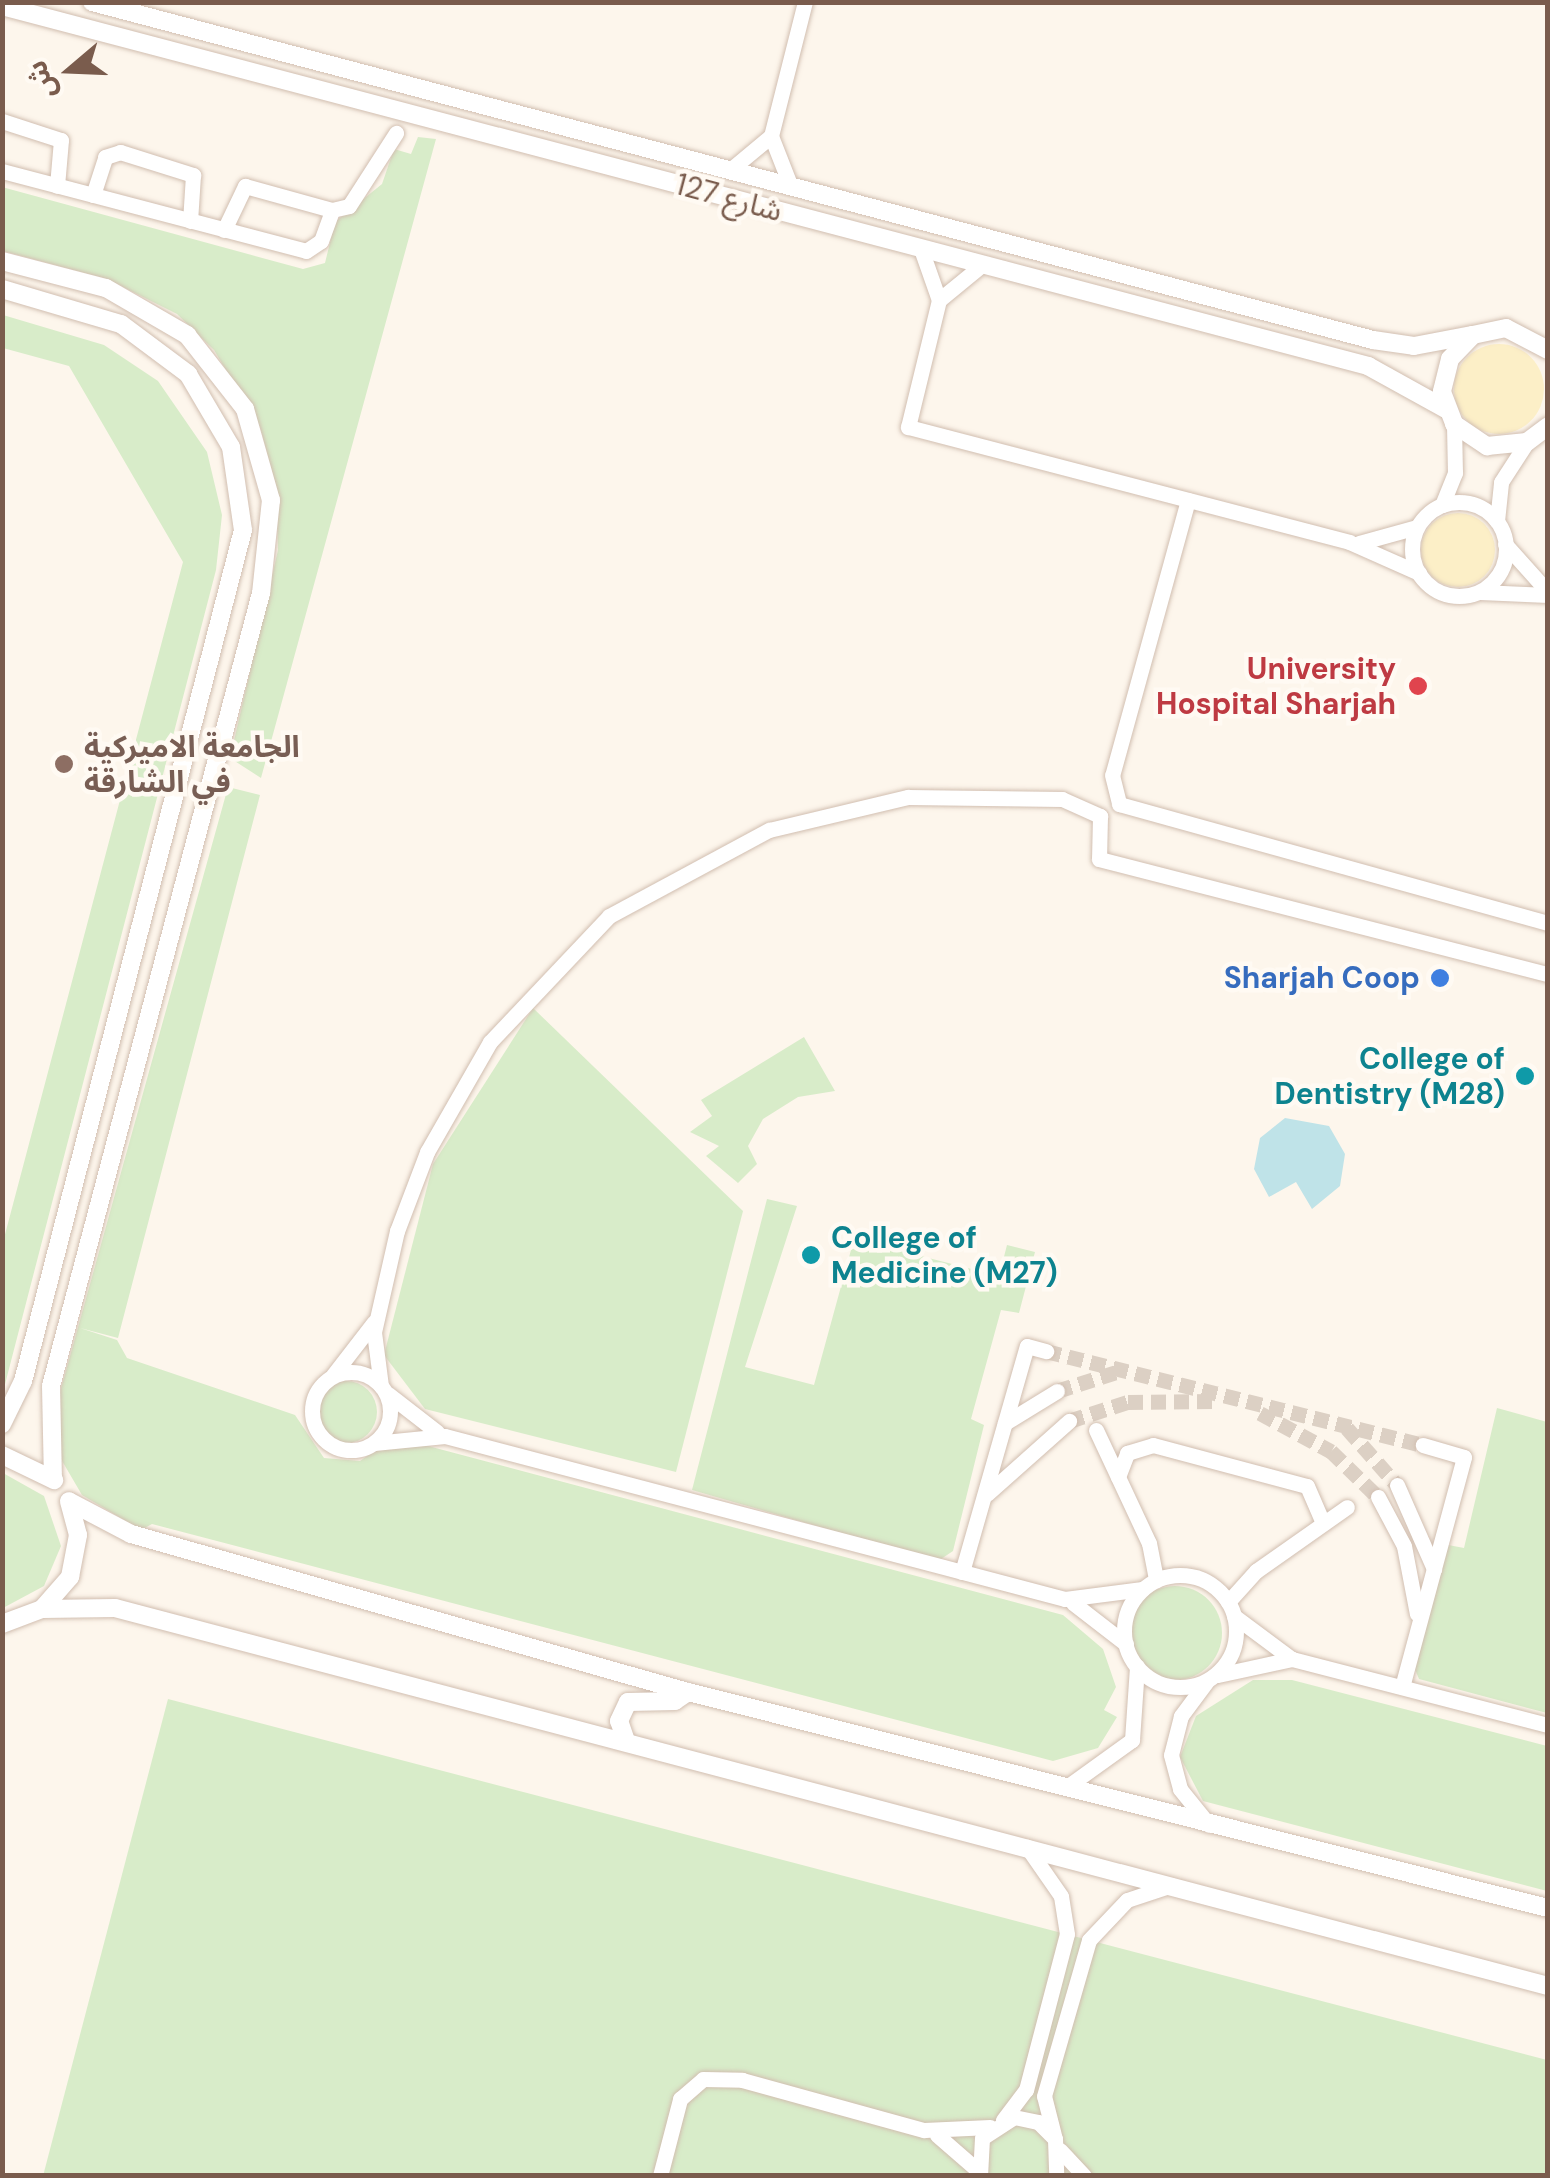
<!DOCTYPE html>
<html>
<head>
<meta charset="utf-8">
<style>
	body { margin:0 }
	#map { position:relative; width:1550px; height:2178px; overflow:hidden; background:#fdf6ec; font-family:"DM Sans","Noto Sans Arabic",sans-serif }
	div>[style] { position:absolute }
	.green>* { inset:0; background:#d8ecc9 }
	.round { border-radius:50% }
	.sand>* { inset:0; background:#fcefc7 }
	.water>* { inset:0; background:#bfe3e8 }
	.minor-tunnel>* { height:15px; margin-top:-7.5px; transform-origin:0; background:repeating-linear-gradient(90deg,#dcd0c4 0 15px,transparent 0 23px) }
	.roads { filter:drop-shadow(0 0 2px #d1beb0) drop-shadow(0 0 2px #d1beb0) }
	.minor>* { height:15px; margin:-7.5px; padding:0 7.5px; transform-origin:7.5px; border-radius:7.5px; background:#fff }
	.minor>.ring { margin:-7.5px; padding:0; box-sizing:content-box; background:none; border:15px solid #fff; border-radius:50% }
	.tertiary>* { height:18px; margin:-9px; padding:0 9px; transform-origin:9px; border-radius:9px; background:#fff }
	.dots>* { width:28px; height:28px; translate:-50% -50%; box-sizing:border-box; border:5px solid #fffaf3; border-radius:50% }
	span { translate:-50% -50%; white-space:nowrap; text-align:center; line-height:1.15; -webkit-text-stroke:9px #fffaf3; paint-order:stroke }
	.street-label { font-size:30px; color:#7a5c4d }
	.health-label { font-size:30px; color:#be3a42; font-weight:700 }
	.right { translate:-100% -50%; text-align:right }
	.education-label { font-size:30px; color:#785e54; font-weight:700 }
	.left { translate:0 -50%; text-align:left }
	.shop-label { font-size:30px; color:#366cbe; font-weight:700 }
	.culture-label { font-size:30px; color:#0d838f; font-weight:700 }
	.frame { position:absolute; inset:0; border:5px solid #7a5c4d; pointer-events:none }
	.north { position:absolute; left:20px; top:20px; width:100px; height:100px; -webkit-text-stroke:8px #fffaf3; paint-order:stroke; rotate:251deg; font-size:28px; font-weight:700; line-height:40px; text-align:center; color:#7a5c4d }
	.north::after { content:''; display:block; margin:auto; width:35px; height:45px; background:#7a5c4d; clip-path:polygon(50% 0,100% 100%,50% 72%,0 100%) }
</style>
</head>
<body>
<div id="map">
	<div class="green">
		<div style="clip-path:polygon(418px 137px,436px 139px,261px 778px,230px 758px,278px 550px,276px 486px,260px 427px,214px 350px,177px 314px,107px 279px,3px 251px,2px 187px,303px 269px,325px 263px,335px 222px,382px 184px,394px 149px,411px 154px)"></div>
		<div style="clip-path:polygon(3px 315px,104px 345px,158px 381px,207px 452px,222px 515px,216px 570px,3px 1392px,3px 1242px,183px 562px,69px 366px,3px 348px)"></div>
		<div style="clip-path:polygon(228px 787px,260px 795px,118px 1338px,80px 1328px,117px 1340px,127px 1358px,295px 1415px,324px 1458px,360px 1461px,388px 1441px,428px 1446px,1063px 1615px,1103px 1649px,1116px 1687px,1104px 1710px,1117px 1717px,1098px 1748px,1053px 1761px,152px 1524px,141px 1530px,82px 1495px,58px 1454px,57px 1403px)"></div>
		<div style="clip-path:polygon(533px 1008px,743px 1211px,676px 1472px,425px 1409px,384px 1355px,433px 1164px)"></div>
		<div style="clip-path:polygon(804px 1037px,835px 1091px,798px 1097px,763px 1119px,748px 1146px,757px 1164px,738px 1183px,706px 1156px,719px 1146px,690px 1132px,712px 1116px,701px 1100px)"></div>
		<div style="clip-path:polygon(767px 1199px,797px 1206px,745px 1367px,814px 1385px,851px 1250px,866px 1242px,999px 1276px,1007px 1245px,1035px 1252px,1019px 1313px,1001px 1310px,971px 1419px,984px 1425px,953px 1551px,938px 1561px,692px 1490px)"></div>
		<div class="round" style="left:315px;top:1381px;width:62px;height:62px"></div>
		<div style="clip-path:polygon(1497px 1408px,1547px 1422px,1547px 1713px,1419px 1679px,1414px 1667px,1443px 1544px,1464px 1548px)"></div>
		<div style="clip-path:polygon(3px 1473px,44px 1496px,61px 1546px,44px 1586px,3px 1608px)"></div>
		<div class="round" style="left:1128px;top:1586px;width:94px;height:94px"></div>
		<div style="clip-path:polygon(1253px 1680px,1292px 1680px,1547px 1746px,1547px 1891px,1203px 1801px,1180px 1757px,1196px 1716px)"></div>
		<div style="clip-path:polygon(168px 1699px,1547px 2060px,1547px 2175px,43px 2176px)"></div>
	</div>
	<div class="sand">
		<div class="round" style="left:1454px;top:344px;width:90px;height:90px"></div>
		<div class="round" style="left:1421px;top:513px;width:74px;height:74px"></div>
	</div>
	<div class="water">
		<div style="clip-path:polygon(1285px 1118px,1329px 1126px,1345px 1154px,1340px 1186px,1312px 1209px,1296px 1182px,1269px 1197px,1254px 1169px,1260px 1138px)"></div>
	</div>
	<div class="minor-tunnel">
		<div style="left:1046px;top:1351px;width:389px;rotate:14deg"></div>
		<div style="left:1057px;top:1391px;width:63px;rotate:-17.6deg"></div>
		<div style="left:1260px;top:1413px;width:81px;rotate:28.2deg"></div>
		<div style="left:1331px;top:1451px;width:66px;rotate:44.4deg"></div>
		<div style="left:1069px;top:1421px;width:62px;rotate:-17.9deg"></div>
		<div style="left:1128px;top:1402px;width:86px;rotate:-0.7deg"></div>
		<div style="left:1347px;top:1428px;width:76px;rotate:48.7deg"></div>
	</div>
	<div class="roads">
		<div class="minor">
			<div style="left:2px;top:121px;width:62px;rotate:17.9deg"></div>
			<div style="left:61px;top:140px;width:46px;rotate:95deg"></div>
			<div style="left:771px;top:136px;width:55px;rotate:68.6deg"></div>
			<div style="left:730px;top:170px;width:53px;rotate:-39.7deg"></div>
			<div style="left:771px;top:136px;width:138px;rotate:-75.8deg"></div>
			<div style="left:2px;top:171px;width:314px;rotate:14.7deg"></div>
			<div style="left:306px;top:251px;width:18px;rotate:-34deg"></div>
			<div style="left:321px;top:241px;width:33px;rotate:-70deg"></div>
			<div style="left:93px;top:195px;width:40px;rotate:-72deg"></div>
			<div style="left:105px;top:157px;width:16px;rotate:-18deg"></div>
			<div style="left:120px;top:152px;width:77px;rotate:17.5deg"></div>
			<div style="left:193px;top:175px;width:46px;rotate:93.7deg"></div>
			<div style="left:224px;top:230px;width:49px;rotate:-64.5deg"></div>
			<div style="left:245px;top:186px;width:90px;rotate:15.4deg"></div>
			<div style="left:332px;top:210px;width:17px;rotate:-13deg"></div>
			<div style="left:349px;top:206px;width:87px;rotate:-57.2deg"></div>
			<div style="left:921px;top:249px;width:54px;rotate:70.6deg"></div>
			<div style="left:983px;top:264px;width:57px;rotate:140.7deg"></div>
			<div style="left:939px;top:300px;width:131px;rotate:103.7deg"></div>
			<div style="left:908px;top:427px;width:456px;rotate:14.6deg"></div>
			<div style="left:1349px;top:542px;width:77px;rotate:23.9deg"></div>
			<div style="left:1188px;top:500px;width:285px;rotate:105.4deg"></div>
			<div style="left:1112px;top:775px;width:30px;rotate:76deg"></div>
			<div style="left:1119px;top:804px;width:445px;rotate:15.5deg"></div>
			<div class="ring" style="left:1412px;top:502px;width:79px;height:79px"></div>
			<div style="left:1442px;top:505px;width:35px;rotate:-68deg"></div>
			<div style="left:1455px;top:473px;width:49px;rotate:-91.2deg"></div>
			<div style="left:1497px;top:521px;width:39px;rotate:-84deg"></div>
			<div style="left:1501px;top:482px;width:48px;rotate:-57deg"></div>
			<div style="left:1359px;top:543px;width:60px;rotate:-15.4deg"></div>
			<div style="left:1505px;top:544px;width:64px;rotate:48.1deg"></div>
			<div style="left:1480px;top:592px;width:68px;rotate:2.5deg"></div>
			<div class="ring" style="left:312px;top:1372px;width:63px;height:63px"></div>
			<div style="left:333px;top:1375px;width:67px;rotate:-52.3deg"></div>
			<div style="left:381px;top:1386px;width:54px;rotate:-97.4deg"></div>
			<div style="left:374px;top:1332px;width:104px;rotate:-77.2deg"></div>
			<div style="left:397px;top:1231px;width:85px;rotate:-69.2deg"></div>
			<div style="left:427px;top:1152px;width:127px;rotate:-60.2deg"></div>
			<div style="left:490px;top:1042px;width:173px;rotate:-46.6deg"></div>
			<div style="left:609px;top:916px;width:182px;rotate:-28.3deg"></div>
			<div style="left:769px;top:830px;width:143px;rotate:-13.4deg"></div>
			<div style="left:908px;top:797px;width:154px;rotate:0.7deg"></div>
			<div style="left:1062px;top:799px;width:42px;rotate:24.1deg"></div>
			<div style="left:1100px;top:816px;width:43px;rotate:91.3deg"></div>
			<div style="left:1099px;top:859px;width:463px;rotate:14.4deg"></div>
			<div style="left:388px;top:1394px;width:62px;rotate:37.8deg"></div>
			<div style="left:1005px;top:1423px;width:61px;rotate:-31.6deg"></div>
			<div style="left:1096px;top:1430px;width:125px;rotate:64.9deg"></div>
			<div style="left:1149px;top:1543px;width:38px;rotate:79deg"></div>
			<div style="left:374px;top:1443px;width:71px;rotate:-5.6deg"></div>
			<div style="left:445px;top:1436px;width:641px;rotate:14.73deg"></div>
			<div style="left:1065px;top:1599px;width:78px;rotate:-7.4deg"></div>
			<div style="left:1118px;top:1477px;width:26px;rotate:-69deg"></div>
			<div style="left:1127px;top:1453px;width:27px;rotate:-17deg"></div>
			<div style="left:1153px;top:1445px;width:159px;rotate:14.9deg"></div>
			<div style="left:1307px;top:1486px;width:40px;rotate:66.6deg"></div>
			<div style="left:1397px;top:1485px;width:92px;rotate:66.2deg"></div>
			<div style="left:987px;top:1494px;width:110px;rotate:-41.7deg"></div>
			<div style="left:1378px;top:1497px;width:55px;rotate:62deg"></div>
			<div style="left:1404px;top:1546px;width:69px;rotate:79.2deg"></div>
			<div style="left:962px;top:1572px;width:235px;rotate:-74deg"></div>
			<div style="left:1027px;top:1346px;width:20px;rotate:15deg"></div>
			<div class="ring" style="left:1124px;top:1575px;width:97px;height:97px"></div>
			<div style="left:1228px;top:1602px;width:42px;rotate:-47.9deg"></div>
			<div style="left:1256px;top:1571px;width:111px;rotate:-35.1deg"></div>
			<div style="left:1073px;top:1603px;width:67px;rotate:37.7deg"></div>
			<div style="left:1234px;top:1616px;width:72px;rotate:36.6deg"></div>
			<div style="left:1292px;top:1659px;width:264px;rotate:14.5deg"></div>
			<div style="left:1218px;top:1675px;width:76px;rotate:-12.2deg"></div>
			<div style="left:1207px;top:1681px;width:44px;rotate:126.6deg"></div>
			<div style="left:1181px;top:1716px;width:40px;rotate:104.4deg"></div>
			<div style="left:1171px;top:1755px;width:35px;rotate:75deg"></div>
			<div style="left:1180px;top:1789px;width:46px;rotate:51.1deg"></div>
			<div style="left:1402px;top:1687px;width:238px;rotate:-74.9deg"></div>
			<div style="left:1464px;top:1457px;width:43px;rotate:-163.7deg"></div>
			<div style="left:1068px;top:1786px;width:79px;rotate:-35.7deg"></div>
			<div style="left:1132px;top:1740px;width:74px;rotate:-86.1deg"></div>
			<div style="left:1003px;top:2120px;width:38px;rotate:-53deg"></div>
			<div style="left:1026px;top:2090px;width:161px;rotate:-75.3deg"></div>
			<div style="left:1067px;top:1934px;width:38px;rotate:-99deg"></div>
			<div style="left:1061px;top:1896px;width:60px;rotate:-124.8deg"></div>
			<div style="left:937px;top:2135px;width:50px;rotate:41deg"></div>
			<div style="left:1055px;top:2139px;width:44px;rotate:-104.3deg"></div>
			<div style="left:1044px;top:2096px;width:162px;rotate:-73.9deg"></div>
			<div style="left:1089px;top:1940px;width:55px;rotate:-46.5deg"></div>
			<div style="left:1127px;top:1900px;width:47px;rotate:-18.4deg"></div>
			<div style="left:1060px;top:2150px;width:35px;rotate:47deg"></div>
			<div style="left:660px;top:2176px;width:80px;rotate:-75.4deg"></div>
			<div style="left:680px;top:2099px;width:30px;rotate:-41deg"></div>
			<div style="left:703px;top:2079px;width:39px;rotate:1deg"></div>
			<div style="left:742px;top:2080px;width:189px;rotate:15.4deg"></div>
			<div style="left:924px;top:2130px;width:66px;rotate:-2.6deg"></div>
			<div style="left:980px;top:2176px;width:38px;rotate:-87deg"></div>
			<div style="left:982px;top:2138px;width:38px;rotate:-33deg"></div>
			<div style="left:1014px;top:2117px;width:25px;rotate:12deg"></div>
			<div style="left:1038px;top:2122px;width:24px;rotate:45deg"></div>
			<div style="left:1055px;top:2139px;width:37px;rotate:88deg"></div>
		</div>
		<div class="tertiary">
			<div style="left:92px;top:2px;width:1325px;rotate:14.78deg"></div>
			<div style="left:1373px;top:340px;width:41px;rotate:8.3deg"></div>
			<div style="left:1414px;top:346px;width:60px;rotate:-10.6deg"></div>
			<div style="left:2px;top:6px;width:1413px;rotate:14.76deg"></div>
			<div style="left:1368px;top:366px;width:89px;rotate:28.9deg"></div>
			<div style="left:2px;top:261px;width:107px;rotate:14.6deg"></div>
			<div style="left:106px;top:288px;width:94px;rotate:30.1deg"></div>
			<div style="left:187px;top:335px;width:94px;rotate:51.9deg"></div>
			<div style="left:245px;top:409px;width:95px;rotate:74.1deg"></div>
			<div style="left:271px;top:500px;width:94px;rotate:96.1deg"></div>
			<div style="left:261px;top:593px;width:820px;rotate:104.83deg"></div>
			<div style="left:51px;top:1386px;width:93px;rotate:88.8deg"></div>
			<div style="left:2px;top:289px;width:124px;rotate:16.4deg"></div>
			<div style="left:121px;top:324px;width:84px;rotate:36.7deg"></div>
			<div style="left:188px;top:374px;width:85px;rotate:59.5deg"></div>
			<div style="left:231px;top:447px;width:84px;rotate:81.8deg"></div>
			<div style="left:243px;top:530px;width:879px;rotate:104.49deg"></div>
			<div style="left:23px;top:1381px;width:48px;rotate:116deg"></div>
			<div style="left:1548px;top:350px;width:47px;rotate:-152.4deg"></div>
			<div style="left:1506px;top:328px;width:34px;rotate:168deg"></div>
			<div style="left:1473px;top:335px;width:33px;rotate:134deg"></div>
			<div style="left:1450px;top:359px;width:34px;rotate:104deg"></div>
			<div style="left:1442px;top:392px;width:34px;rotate:69deg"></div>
			<div style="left:1454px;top:424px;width:40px;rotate:34deg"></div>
			<div style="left:1487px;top:446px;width:40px;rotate:-5.7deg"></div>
			<div style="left:1527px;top:442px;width:26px;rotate:-37deg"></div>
			<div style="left:2px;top:1455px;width:58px;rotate:25.7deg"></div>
			<div style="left:70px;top:1502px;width:69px;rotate:27.7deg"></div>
			<div style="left:131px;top:1534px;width:579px;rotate:15.84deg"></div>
			<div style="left:688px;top:1692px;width:887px;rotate:14.1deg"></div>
			<div style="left:42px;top:1609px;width:73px;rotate:-0.8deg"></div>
			<div style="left:115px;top:1608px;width:1482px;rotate:14.78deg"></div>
			<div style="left:2px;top:1624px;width:43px;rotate:-20.6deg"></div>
			<div style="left:42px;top:1609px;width:43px;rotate:-48.8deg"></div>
			<div style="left:70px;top:1577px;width:43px;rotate:-79.2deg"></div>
			<div style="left:78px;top:1535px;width:35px;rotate:-105deg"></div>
			<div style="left:626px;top:1741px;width:21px;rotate:-109deg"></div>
			<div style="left:619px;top:1721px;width:21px;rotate:-65deg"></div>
			<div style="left:628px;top:1702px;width:47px;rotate:-1.2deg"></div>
			<div style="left:675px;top:1701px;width:16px;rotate:-35deg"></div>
		</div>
	</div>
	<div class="dots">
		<div style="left:1418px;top:686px;background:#e0444e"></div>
		<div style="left:64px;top:764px;background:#8d6e63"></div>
		<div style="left:1440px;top:978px;background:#3f7fe0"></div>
		<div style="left:1525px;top:1076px;background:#0f9aa8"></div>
		<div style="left:811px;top:1255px;background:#0f9aa8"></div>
	</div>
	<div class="street-label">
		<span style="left:729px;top:198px;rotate:15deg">شارع 127</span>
	</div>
	<div class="health-label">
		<span class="right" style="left:1396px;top:686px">University<br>Hospital Sharjah</span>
	</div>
	<div class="education-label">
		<span class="left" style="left:84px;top:764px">الجامعة الاميركية<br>في الشارقة</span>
	</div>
	<div class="shop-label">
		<span class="right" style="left:1420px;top:978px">Sharjah Coop</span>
	</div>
	<div class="culture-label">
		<span class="right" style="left:1505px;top:1076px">College of<br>Dentistry (M28)</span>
		<span class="left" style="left:831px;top:1255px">College of<br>Medicine (M27)</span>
	</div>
	<div class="frame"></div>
	<div class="north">ش</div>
</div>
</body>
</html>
